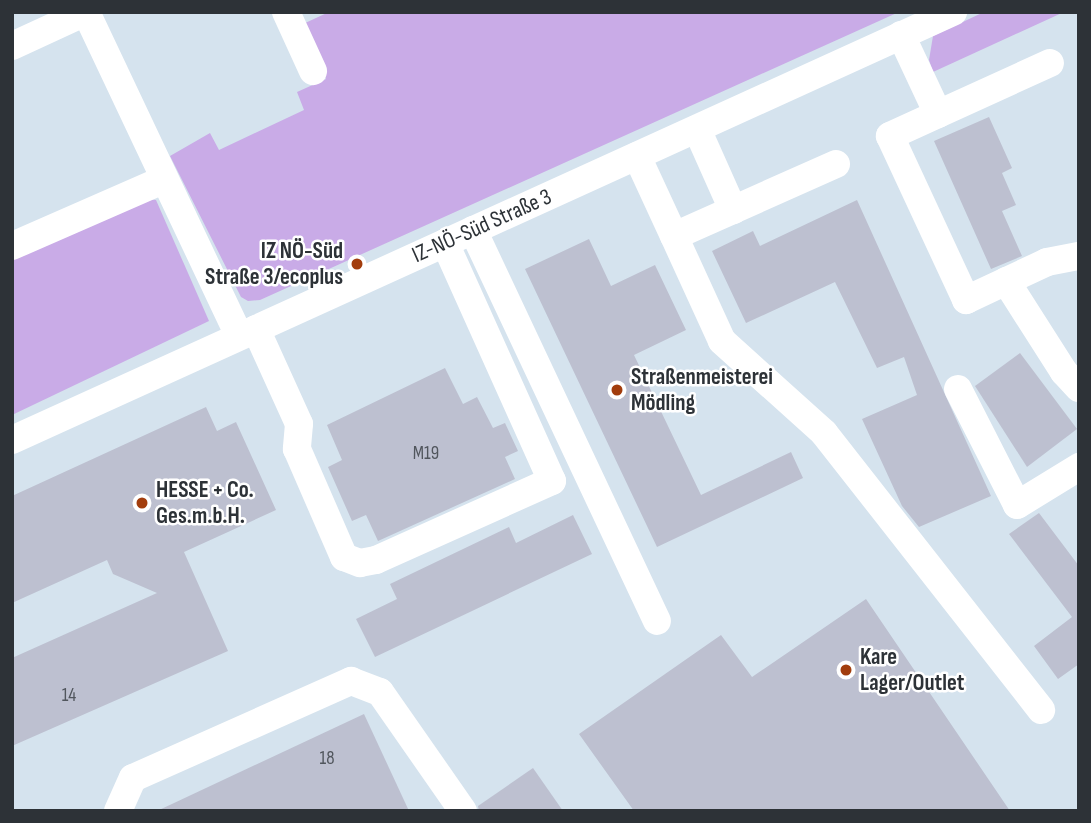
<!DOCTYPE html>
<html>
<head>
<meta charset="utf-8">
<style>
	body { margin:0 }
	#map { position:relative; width:1091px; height:823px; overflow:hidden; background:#d5e3ee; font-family:"Sofia Sans Condensed",sans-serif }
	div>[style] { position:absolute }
	.green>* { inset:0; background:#c9abe7 }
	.building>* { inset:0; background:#bdc0d0 }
	.minor>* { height:28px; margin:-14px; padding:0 14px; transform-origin:14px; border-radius:14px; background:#fff }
	.dots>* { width:19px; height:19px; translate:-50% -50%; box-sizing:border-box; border:4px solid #fff; border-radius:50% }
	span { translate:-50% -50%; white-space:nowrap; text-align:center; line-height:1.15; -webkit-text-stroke:5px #fff; paint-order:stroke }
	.number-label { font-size:19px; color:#51565d }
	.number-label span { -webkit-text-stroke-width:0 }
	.street-label { font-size:23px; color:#2d3237 }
	.poi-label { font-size:23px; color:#2d3237; font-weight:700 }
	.right { translate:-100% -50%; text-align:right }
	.left { translate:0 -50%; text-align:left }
	.frame { position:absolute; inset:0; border:14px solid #2d3237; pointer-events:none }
</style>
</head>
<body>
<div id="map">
	<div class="green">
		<div style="clip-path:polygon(329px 12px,899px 12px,260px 300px,248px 301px,241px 297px,170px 156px,210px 133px,219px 150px,304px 110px,297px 92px,326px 79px,303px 24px)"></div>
		<div style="clip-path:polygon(984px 12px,1064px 12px,933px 72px,929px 60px,933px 36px)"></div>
		<div style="clip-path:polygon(136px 198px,156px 200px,209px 321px,12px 415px,12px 254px)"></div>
	</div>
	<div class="building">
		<div style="clip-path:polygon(989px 117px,1012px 168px,1002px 173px,1016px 205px,1002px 211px,1022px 256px,991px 269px,934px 141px)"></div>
		<div style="clip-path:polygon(857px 200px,991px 496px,919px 527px,902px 506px,862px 419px,917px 395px,904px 357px,877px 368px,835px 282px,746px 323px,712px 251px,753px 231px,760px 246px)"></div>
		<div style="clip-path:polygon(589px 239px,611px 286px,655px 265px,686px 330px,634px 355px,701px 495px,791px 452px,803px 478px,657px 547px,525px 269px)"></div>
		<div style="clip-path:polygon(1020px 353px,1077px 429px,1027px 467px,975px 386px)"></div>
		<div style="clip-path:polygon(445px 368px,463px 404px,477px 397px,493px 428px,505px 423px,518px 451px,505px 457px,515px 479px,378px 541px,366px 515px,352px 521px,328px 467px,342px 460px,327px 425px)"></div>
		<div style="clip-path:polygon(206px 407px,217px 431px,236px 422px,276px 510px,184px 552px,228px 651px,12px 746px,12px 658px,157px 593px,113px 574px,107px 560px,12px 603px,12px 496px)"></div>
		<div style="clip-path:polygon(1039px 513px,1079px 566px,1079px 664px,1058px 679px,1034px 646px,1072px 617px,1009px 534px)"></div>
		<div style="clip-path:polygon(573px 515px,592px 554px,375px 657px,356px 619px,397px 599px,390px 584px,509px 527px,516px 543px)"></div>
		<div style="clip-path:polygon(866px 599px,1010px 811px,634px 811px,579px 734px,721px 635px,752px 677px)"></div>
		<div style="clip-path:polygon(364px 714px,409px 811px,157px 811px)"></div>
		<div style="clip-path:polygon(533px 768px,563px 811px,479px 811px,478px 806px)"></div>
	</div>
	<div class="minor">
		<div style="left:86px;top:12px;width:357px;rotate:64.7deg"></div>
		<div style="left:286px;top:12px;width:65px;rotate:65.4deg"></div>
		<div style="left:901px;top:35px;width:87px;rotate:64.9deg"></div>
		<div style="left:938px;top:114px;width:123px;rotate:-24.5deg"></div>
		<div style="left:12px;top:46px;width:81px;rotate:-24.7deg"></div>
		<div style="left:938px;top:114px;width:53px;rotate:155.4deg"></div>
		<div style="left:890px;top:136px;width:181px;rotate:65.1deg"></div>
		<div style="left:966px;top:300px;width:89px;rotate:-25.1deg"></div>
		<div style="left:1047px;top:262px;width:33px;rotate:-11deg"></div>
		<div style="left:697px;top:129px;width:89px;rotate:66deg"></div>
		<div style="left:637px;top:156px;width:88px;rotate:65.2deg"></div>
		<div style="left:836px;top:164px;width:177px;rotate:156deg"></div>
		<div style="left:674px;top:236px;width:115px;rotate:65.4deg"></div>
		<div style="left:722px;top:341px;width:137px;rotate:42deg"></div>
		<div style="left:824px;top:433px;width:352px;rotate:51.9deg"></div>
		<div style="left:473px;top:230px;width:432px;rotate:64.8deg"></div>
		<div style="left:12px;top:246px;width:165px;rotate:-23.6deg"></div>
		<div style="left:1006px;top:281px;width:108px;rotate:57.5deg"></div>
		<div style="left:1064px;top:372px;width:22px;rotate:47deg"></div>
		<div style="left:256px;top:329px;width:104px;rotate:65.6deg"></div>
		<div style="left:299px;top:424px;width:25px;rotate:95deg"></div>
		<div style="left:297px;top:449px;width:118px;rotate:66.5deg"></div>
		<div style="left:344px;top:557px;width:17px;rotate:21deg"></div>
		<div style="left:360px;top:563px;width:16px;rotate:-11deg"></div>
		<div style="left:376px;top:560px;width:193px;rotate:-24.2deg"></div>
		<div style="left:552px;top:481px;width:261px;rotate:-114.2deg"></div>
		<div style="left:958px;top:389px;width:130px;rotate:63deg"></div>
		<div style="left:1017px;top:505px;width:73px;rotate:-31.5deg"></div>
		<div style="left:12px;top:440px;width:1034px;rotate:-24.46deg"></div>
		<div style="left:118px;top:811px;width:36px;rotate:-66deg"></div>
		<div style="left:133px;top:778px;width:239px;rotate:-24deg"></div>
		<div style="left:351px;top:681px;width:31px;rotate:21deg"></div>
		<div style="left:380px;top:692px;width:145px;rotate:55.1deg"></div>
	</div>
	<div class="dots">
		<div style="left:357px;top:264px;background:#a23d0d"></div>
		<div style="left:617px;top:390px;background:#a23d0d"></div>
		<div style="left:142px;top:503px;background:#a23d0d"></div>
		<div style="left:846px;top:670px;background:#a23d0d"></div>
	</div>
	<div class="number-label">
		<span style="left:426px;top:454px">M19</span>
		<span style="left:69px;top:696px">14</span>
		<span style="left:327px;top:759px">18</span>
	</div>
	<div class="street-label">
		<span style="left:482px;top:226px;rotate:-24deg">IZ-NÖ-Süd Straße 3</span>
	</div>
	<div class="poi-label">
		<span class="right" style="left:343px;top:264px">IZ NÖ-Süd<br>Straße 3/ecoplus</span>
		<span class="left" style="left:631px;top:390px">Straßenmeisterei<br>Mödling</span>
		<span class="left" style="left:156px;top:503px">HESSE + Co.<br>Ges.m.b.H.</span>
		<span class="left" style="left:860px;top:670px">Kare<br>Lager/Outlet</span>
	</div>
	<div class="frame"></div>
</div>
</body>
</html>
